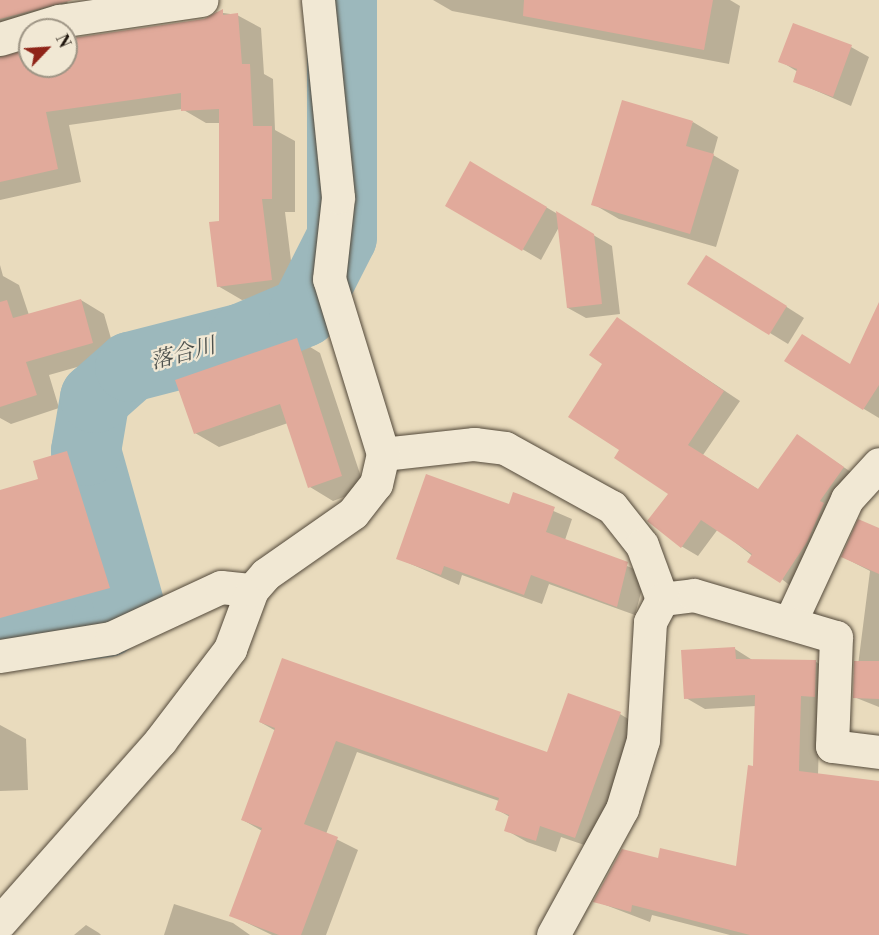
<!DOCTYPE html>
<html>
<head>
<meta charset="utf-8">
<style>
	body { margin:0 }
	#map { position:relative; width:879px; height:935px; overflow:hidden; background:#e9dbbd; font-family:"Libre Bodoni","Noto Serif JP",serif }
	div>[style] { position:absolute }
	.shadow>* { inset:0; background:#0003 }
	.river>* { height:70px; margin:-35px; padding:0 35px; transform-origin:35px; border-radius:35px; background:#9cb8bc }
	.building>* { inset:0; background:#e1aa9b }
	.roads { filter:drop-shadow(0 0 2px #53493a) drop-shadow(0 0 2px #53493a) }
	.minor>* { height:33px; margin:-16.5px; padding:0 16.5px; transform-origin:16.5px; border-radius:16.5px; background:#f1e8d4 }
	span { translate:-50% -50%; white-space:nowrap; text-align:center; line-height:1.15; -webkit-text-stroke:4.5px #f1e8d4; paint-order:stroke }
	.water-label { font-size:22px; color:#4c504c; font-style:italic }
	.north { position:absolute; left:18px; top:18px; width:60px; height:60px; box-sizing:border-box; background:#f1e8d4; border:2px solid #9e9585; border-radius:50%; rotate:65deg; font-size:16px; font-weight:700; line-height:24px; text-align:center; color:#21180f }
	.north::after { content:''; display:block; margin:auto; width:21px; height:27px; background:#8f2418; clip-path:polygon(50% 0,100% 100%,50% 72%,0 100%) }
</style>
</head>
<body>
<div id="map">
	<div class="shadow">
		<div style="clip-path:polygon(0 0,67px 0,71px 18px,5px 49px,7px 58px,30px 51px,30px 66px,66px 66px,66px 40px,204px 20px,217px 12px,237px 15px,261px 28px,264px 74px,273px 79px,275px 130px,295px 141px,295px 212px,285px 212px,295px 293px,242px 300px,218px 286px,221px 123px,206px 123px,182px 109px,69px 125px,81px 182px,0 200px)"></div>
		<div style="clip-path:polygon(433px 0,730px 0,740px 6px,729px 64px,452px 11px)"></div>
		<div style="clip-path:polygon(851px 47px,869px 57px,851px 106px,794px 81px,798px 72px,780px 61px)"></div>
		<div style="clip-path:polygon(693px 122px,718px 137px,713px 155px,739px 170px,716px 247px,619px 219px,593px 204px)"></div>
		<div style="clip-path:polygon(471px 163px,612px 246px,620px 314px,586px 318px,568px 308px,559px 227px,541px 260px,447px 205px)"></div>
		<div style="clip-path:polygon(0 265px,3px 276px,19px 285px,29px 315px,81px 300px,104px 314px,116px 356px,49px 375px,59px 408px,11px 424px,0 418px)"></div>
		<div style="clip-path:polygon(724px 267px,804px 318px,788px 344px,770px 333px)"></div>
		<div style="clip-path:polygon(879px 307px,879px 418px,864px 409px,851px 365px)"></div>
		<div style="clip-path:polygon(617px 319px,740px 401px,703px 455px,759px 490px,797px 436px,860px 478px,797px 591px,718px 529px,698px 556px,681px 546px,670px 494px,621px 450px,604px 364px)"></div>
		<div style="clip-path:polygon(297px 339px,320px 353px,365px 489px,333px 501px,310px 487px,288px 423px,219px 447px,195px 433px)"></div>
		<div style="clip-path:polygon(67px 453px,85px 463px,127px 598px,12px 629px,0 622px,0 491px,40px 480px)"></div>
		<div style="clip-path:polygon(514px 494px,572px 519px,565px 540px,646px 574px,635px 615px,549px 584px,542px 604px,462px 575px,459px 585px,397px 558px,510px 506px)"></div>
		<div style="clip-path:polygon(879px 530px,879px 707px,854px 697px,870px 571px,843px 557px)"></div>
		<div style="clip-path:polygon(735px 649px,754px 661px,816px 662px,835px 673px,820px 707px,818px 775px,879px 783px,879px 935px,730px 935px,652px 915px,650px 922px,595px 901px,659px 860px,737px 867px,755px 767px,756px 706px,705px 709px,686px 698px)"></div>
		<div style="clip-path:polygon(620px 714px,640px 726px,596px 849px,561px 837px,556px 852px,527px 842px,506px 830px,510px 817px,496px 809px,499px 801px,357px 752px,326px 834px,358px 850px,326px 935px,272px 935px,231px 915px,262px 831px,243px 820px,276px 731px,260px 722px,548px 754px)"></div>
		<div style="clip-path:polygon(0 725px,26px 739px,28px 790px,0 791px)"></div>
		<div style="clip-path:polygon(174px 904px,233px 923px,250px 935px,164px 935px)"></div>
		<div style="clip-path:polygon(86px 925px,99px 933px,101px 935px,74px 935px)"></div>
	</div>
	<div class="river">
		<div style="left:0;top:637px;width:108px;rotate:-8deg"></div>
		<div style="left:107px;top:622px;width:28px;rotate:-39deg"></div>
		<div style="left:129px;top:604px;width:159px;rotate:-105.7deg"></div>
		<div style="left:86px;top:451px;width:54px;rotate:-80.4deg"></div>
		<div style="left:95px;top:398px;width:47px;rotate:-41.5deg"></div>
		<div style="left:130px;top:367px;width:117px;rotate:-14.4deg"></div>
		<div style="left:243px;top:338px;width:66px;rotate:-23.1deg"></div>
		<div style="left:304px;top:312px;width:84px;rotate:-63.1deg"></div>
		<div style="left:342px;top:237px;width:237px;rotate:-90deg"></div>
	</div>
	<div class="building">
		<div style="clip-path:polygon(0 0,73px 0,0 19px)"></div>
		<div style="clip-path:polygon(524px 0,713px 0,704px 50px,523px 16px)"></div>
		<div style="clip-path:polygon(223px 9px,223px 15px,238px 13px,242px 64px,250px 64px,253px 126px,272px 126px,272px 199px,262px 199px,272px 280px,217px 287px,209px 222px,219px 221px,219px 109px,181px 111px,181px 93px,46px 112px,58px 169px,0 182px,0 57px,30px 49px,30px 66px,66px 66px,66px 39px,204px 19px)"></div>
		<div style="clip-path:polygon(793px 23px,852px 45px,833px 97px,793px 82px,797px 69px,778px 62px)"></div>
		<div style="clip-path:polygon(622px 100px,693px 121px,686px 146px,714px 154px,690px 234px,591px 205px)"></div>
		<div style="clip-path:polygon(470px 161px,547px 207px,522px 251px,445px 206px)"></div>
		<div style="clip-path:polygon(556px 211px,594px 234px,602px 304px,567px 308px)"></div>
		<div style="clip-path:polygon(706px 255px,787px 306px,769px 335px,687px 284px)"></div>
		<div style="clip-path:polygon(81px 299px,93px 343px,26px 362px,37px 395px,0 407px,0 302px,7px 300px,13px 318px)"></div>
		<div style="clip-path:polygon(879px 302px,879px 385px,863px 410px,784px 361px,802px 334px,850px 364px)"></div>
		<div style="clip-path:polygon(617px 317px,724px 391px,688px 445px,758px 489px,797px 434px,844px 467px,820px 501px,824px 503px,807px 542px,780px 583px,747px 562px,752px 554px,701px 520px,681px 548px,647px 521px,668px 494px,614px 458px,619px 450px,568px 417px,602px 364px,589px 355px)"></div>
		<div style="clip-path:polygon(297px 338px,342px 476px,308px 488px,280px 404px,194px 434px,175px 380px)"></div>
		<div style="clip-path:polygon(67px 451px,110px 588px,0 618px,0 490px,38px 479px,33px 461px)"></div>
		<div style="clip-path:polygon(426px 474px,509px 504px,513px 492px,555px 507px,546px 532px,628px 562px,617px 607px,531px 575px,524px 595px,444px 566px,441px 575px,396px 559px)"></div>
		<div style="clip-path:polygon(858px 519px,879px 528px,879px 574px,841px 557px)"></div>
		<div style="clip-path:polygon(735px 647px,736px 659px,816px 660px,815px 697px,801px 696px,799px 771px,879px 781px,879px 935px,750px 935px,632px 905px,631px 912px,593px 902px,622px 849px,658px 858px,660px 848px,736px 866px,748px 765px,753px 766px,755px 695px,684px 699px,681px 650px)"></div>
		<div style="clip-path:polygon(282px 658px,547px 752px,568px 693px,621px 712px,575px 838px,540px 826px,536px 841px,504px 831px,509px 815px,495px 810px,499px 798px,336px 741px,304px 824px,338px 837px,301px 935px,279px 935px,229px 916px,262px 828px,241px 820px,275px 728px,259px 722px)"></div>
		<div style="clip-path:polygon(854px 661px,879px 661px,879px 699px,853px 698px)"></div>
	</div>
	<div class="roads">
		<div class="minor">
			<div style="left:0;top:39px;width:62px;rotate:-17deg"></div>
			<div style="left:59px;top:21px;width:144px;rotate:-8.4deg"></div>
			<div style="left:383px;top:454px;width:92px;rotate:-6.3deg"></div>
			<div style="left:474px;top:444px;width:31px;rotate:7deg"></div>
			<div style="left:505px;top:448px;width:122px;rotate:28.9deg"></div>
			<div style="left:612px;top:507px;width:48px;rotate:51.7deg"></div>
			<div style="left:642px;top:545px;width:58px;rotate:69.7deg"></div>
			<div style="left:790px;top:622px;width:136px;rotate:-65.1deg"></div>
			<div style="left:847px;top:499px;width:47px;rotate:-47.6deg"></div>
			<div style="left:0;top:656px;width:112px;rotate:-9.2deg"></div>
			<div style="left:111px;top:638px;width:121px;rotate:-24.9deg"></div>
			<div style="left:221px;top:587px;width:31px;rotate:6deg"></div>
			<div style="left:0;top:922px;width:242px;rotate:-48.5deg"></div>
			<div style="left:160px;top:741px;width:116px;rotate:-52.7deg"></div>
			<div style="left:230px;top:649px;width:63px;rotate:-69.6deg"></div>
			<div style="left:252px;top:590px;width:21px;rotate:-49deg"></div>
			<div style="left:266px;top:574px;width:106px;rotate:-35deg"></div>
			<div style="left:353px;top:513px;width:37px;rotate:-52deg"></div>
			<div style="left:376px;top:484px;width:31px;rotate:-77deg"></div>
			<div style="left:383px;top:454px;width:183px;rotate:-107.1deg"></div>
			<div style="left:329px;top:279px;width:82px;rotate:-83.7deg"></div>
			<div style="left:338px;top:197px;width:198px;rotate:-95.8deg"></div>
			<div style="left:553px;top:935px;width:144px;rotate:-61.3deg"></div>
			<div style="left:622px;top:809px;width:72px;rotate:-73.1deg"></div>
			<div style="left:643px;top:740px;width:118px;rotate:-86.6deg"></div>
			<div style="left:650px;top:622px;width:26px;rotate:-62deg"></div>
			<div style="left:662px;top:599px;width:32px;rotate:-7deg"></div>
			<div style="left:694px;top:595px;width:148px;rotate:16.5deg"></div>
			<div style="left:836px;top:637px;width:109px;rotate:92.1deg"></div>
			<div style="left:832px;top:746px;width:47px;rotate:7.3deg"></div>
		</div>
	</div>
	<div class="water-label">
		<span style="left:183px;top:354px;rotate:-15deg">落合川</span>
	</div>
	<div class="north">N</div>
</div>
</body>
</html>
